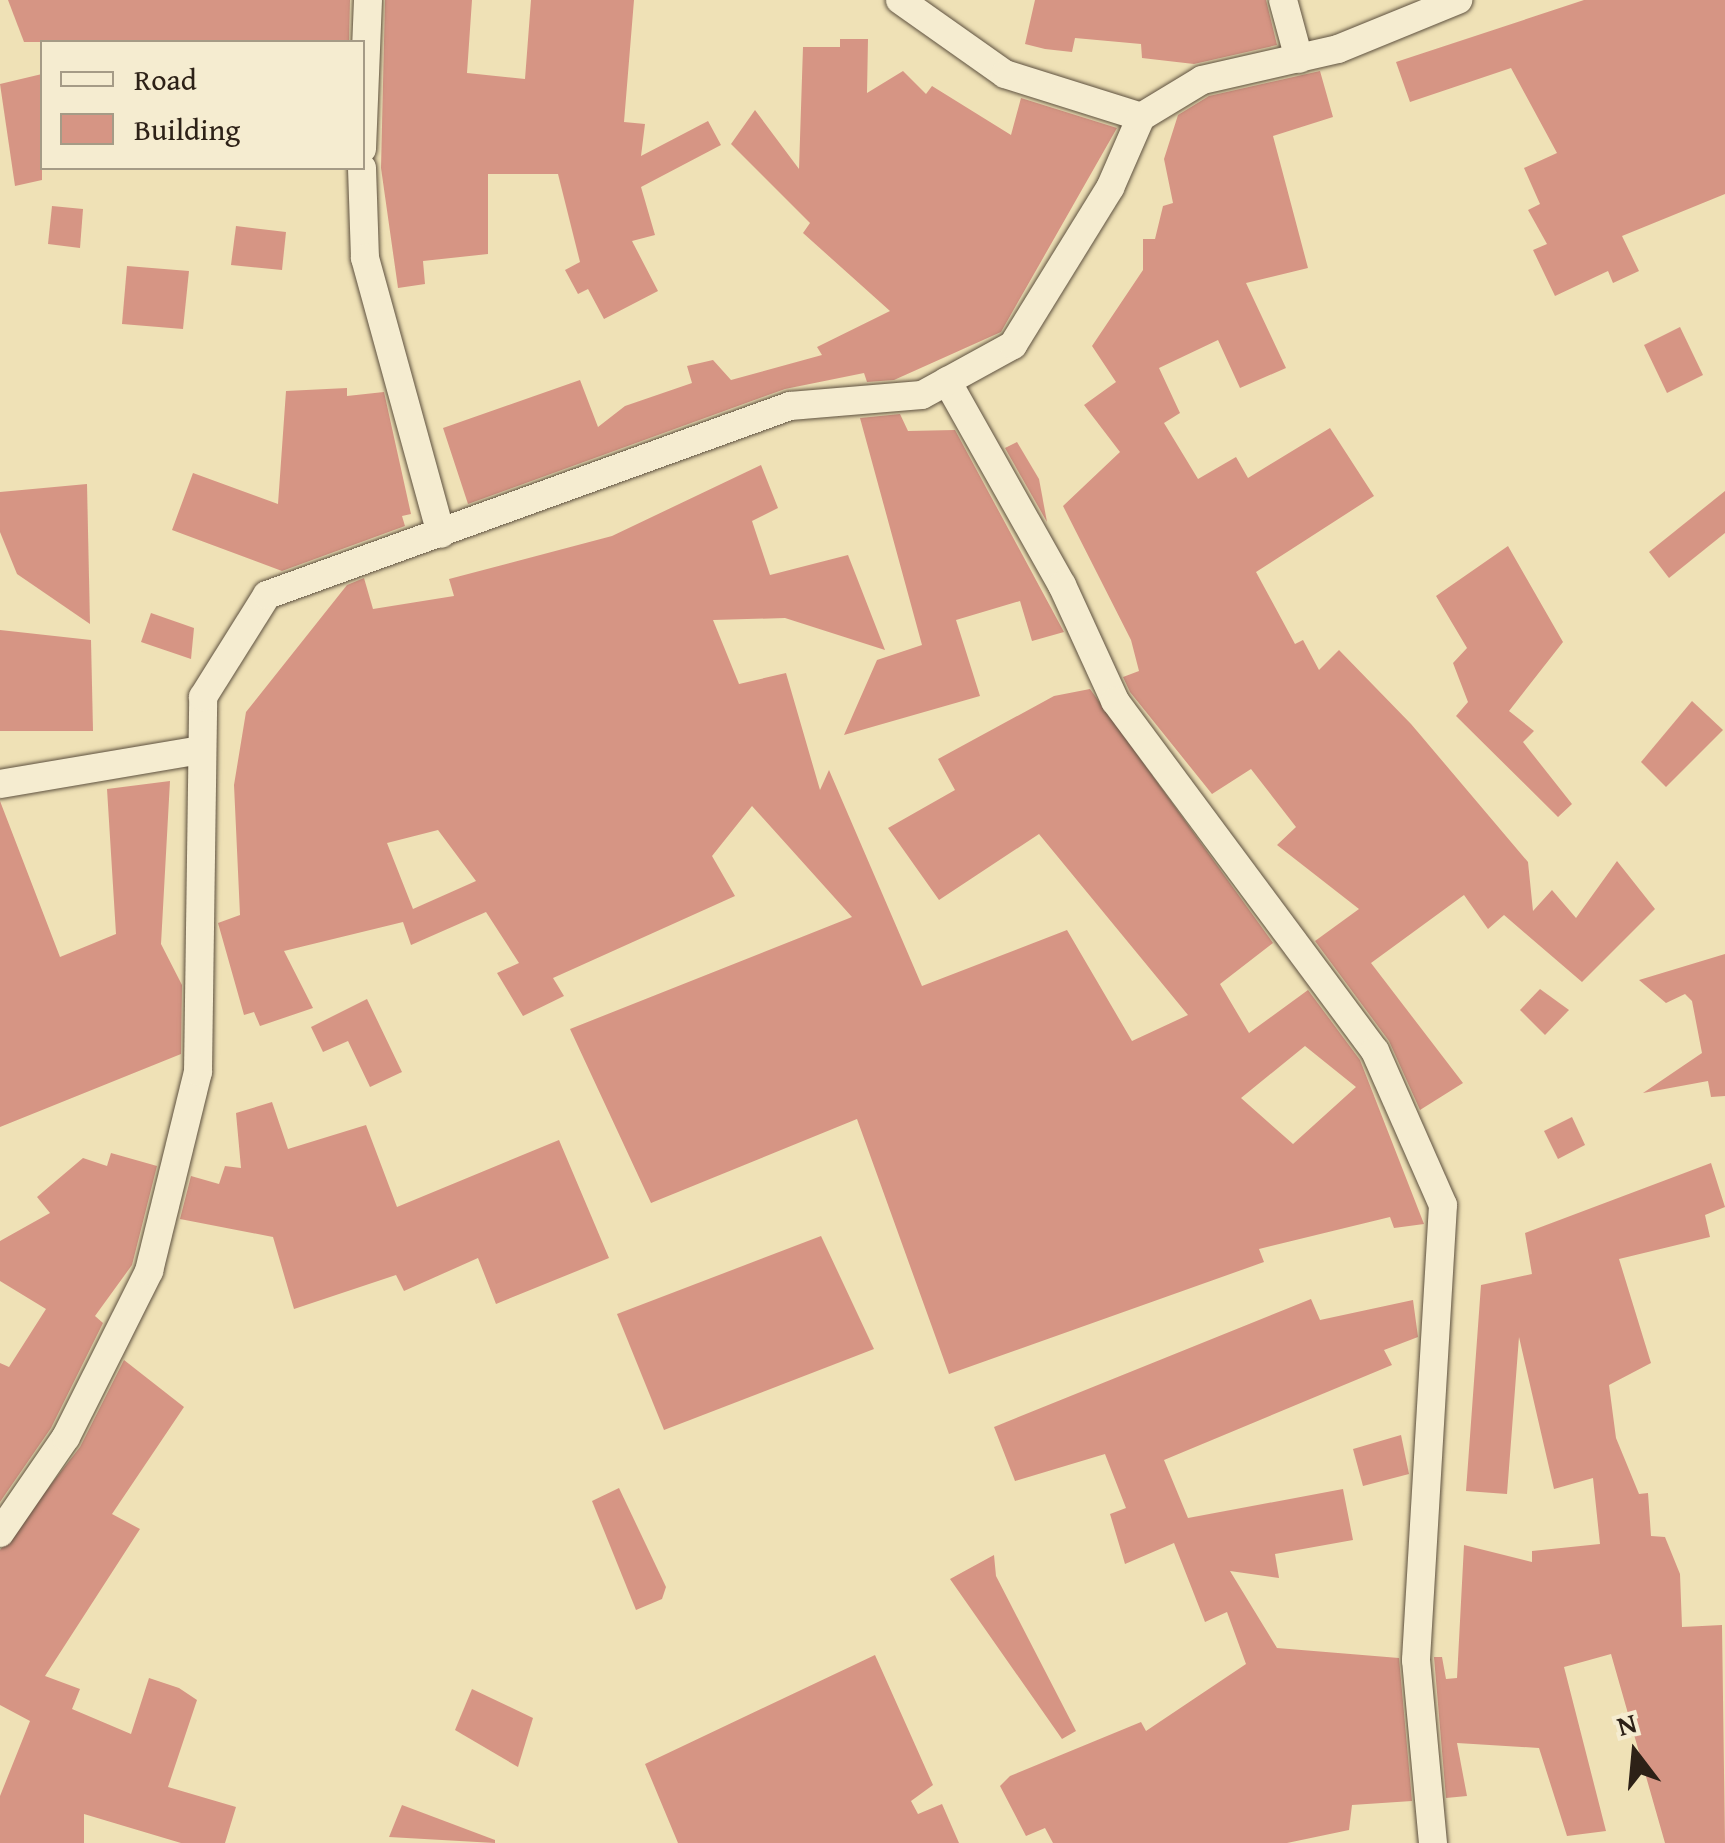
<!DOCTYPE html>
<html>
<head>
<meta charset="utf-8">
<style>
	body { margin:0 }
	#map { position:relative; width:1725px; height:1843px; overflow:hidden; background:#efe1b6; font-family:"Gentium Book Plus",serif }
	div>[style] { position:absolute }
	.building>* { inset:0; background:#d69584 }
	.roads { filter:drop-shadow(0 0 2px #5e513f) drop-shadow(0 0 2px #5e513f) }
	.minor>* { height:28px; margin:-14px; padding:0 14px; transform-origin:14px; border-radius:14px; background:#f5ecd0 }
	span { translate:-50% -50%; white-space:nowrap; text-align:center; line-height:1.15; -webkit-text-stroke:9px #f5ecd0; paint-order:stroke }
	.legend { position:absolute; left:40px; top:40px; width:325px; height:130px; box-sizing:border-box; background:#f5ecd0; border:2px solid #a59b86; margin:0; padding:12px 18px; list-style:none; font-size:30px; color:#2d2117 }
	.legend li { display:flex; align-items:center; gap:20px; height:50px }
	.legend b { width:50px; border:2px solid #a59b86 }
	.north { position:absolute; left:1585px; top:1703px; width:100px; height:100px; -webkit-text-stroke:8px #f5ecd0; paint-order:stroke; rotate:344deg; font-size:28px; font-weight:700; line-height:40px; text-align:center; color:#2d2117 }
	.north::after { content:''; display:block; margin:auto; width:35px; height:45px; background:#2d2117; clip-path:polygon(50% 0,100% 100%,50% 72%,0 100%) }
</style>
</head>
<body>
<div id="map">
	<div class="building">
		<div style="clip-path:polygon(8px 0,350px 0,349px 42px,24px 42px)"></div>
		<div style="clip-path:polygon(385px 0,472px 0,467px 73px,525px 79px,531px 0,634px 0,624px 122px,645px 124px,641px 156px,708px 121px,721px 145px,641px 187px,655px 235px,632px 241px,658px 291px,604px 319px,588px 289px,578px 294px,565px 270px,580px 262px,558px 174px,488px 174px,488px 254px,423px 261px,425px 284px,398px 288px,381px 168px)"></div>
		<div style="clip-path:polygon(1035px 0,1266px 0,1277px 45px,1194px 64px,1142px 58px,1141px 44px,1075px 38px,1072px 52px,1045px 49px,1025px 44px)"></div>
		<div style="clip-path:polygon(1584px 0,1725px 0,1725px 194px,1622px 236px,1639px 271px,1613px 283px,1608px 271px,1555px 296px,1533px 250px,1547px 244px,1528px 210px,1540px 204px,1524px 168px,1557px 153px,1511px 68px,1410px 102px,1396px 62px)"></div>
		<div style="clip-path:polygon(840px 39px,868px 39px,867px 93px,903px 71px,926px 94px,932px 86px,1011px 135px,1021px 98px,1117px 128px,1001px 332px,894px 380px,867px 382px,864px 373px,785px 389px,468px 504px,443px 428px,580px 380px,598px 427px,625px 406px,692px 383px,687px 366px,713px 360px,731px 380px,822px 355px,817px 347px,890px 311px,803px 233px,810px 223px,731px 144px,755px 110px,799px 169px,803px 47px,840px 47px)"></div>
		<div style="clip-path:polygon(1320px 71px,1333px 117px,1273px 136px,1308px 268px,1246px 283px,1286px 368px,1240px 388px,1218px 340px,1159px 368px,1180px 413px,1164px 423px,1198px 479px,1236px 457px,1248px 478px,1330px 428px,1374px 496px,1256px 572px,1295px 644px,1303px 640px,1319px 670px,1339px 650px,1411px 724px,1528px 862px,1533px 911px,1552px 890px,1576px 918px,1617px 861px,1655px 909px,1582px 982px,1504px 915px,1488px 929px,1464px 895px,1371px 963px,1463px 1083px,1420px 1110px,1389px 1041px,1315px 941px,1359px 909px,1277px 845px,1296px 827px,1251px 769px,1212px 794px,1130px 692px,1123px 677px,1139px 671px,1131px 640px,1063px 506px,1120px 452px,1084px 405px,1116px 382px,1092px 346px,1143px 270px,1143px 239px,1155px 239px,1163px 206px,1173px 203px,1164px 159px,1178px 115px,1209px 96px)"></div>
		<div style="clip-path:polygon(42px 74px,42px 180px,15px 186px,0 84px)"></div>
		<div style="clip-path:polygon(52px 206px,83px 209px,80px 248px,48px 244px)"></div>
		<div style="clip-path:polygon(236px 226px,286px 232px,282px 270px,231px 265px)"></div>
		<div style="clip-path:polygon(127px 266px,189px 271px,183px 329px,122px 324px)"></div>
		<div style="clip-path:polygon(1680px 327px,1703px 375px,1667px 393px,1644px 345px)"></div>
		<div style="clip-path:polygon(347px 388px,347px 396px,384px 392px,411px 514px,402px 516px,405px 526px,282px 571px,172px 530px,193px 473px,278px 504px,286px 391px)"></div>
		<div style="clip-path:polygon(900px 414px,908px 431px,955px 430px,1064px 632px,1032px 641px,1020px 601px,956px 620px,980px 696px,844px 735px,877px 660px,922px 645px,860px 418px)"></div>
		<div style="clip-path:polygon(1017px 442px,1039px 479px,1047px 522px,1005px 448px)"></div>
		<div style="clip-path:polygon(evenodd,761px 465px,778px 508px,752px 521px,770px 575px,848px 555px,885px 650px,785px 618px,713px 620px,739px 684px,786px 673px,820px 790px,829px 770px,922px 986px,1067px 930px,1132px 1041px,1188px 1015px,1039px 834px,939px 900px,888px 828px,955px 790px,938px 759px,1054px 696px,1090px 689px,1273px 943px,1220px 984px,1249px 1033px,1308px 990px,1360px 1060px,1424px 1224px,1394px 1228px,1390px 1217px,1259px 1249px,1264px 1262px,949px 1374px,857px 1119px,651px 1203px,570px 1029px,852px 917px,752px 806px,712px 856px,735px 896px,553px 978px,564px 996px,523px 1016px,497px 973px,519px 963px,486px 912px,411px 945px,403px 922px,284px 951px,313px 1008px,260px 1026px,254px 1012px,244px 1015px,218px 923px,240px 915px,234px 785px,246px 712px,347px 585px,364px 578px,373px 609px,454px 596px,449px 579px,612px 536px,761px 465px,438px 830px,476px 881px,413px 909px,387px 843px,438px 830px,761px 465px,1305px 1046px,1356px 1087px,1293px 1144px,1241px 1098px,1305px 1046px)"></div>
		<div style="clip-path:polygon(87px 484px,90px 624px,17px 574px,0 532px,0 492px)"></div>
		<div style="clip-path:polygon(1725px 491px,1725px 533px,1669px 578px,1649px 552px)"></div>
		<div style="clip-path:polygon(1508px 546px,1563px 642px,1509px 711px,1534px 731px,1523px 742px,1572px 804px,1558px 817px,1456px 716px,1468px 702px,1453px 663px,1467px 648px,1436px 596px)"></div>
		<div style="clip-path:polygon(151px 613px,194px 628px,191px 659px,141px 642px)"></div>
		<div style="clip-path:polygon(0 630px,91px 640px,93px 731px,0 731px)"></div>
		<div style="clip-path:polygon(1692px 701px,1723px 730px,1666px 787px,1641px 762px)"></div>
		<div style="clip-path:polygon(170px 781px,161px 944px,182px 985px,181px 1054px,0 1127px,0 801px,60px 957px,116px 934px,107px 789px)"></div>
		<div style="clip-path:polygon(1725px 954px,1725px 1096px,1711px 1097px,1708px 1081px,1643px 1093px,1702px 1053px,1692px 1001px,1685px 994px,1666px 1003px,1639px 980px)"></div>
		<div style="clip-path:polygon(1540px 989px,1569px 1010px,1545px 1035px,1520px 1010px)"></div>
		<div style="clip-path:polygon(367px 999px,402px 1072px,370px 1087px,348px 1041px,323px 1052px,311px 1027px)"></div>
		<div style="clip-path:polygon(272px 1102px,288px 1149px,366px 1125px,397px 1207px,559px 1140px,609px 1258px,496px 1304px,478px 1258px,404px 1291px,396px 1275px,294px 1309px,273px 1237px,180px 1219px,191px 1176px,219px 1184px,225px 1166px,241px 1168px,236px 1113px)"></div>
		<div style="clip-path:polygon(1572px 1117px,1585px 1145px,1558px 1159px,1544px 1131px)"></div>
		<div style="clip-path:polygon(111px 1153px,157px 1166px,132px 1265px,95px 1316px,103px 1323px,51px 1428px,0 1502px,0 1363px,9px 1367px,46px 1309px,0 1281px,0 1241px,50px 1213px,37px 1197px,83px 1158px,107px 1166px)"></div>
		<div style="clip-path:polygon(1711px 1163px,1725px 1207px,1705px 1215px,1710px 1237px,1619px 1259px,1651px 1363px,1609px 1385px,1616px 1438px,1639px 1494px,1648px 1493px,1651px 1536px,1665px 1537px,1680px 1574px,1682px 1627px,1722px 1625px,1725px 1843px,1665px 1843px,1611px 1654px,1564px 1667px,1606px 1831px,1567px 1836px,1539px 1748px,1457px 1743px,1467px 1796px,1446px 1798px,1434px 1657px,1442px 1657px,1446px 1679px,1457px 1678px,1464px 1545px,1532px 1562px,1532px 1551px,1600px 1544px,1593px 1478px,1554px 1489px,1519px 1337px,1507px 1494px,1466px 1491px,1481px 1285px,1532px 1274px,1525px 1233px)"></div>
		<div style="clip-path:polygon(821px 1236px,874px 1349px,664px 1430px,617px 1314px)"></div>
		<div style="clip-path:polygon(1311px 1299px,1320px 1320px,1413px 1300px,1418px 1337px,1384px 1350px,1392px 1365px,1164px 1460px,1188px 1518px,1343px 1489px,1353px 1540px,1275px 1554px,1279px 1578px,1230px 1571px,1277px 1648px,1399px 1658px,1412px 1801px,1352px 1805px,1349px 1830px,1287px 1843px,1053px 1843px,1045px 1828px,1026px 1836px,1000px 1786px,1010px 1776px,1141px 1722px,1146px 1731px,1246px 1664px,1227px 1612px,1205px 1622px,1174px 1543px,1125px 1564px,1110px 1514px,1126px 1508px,1105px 1454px,1015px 1481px,994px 1427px)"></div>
		<div style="clip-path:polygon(124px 1360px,184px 1407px,112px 1514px,140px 1529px,45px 1676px,80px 1689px,72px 1709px,131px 1734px,149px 1678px,179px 1688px,197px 1700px,168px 1787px,236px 1807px,225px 1843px,181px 1843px,84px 1814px,84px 1843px,0 1843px,0 1796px,30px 1721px,0 1705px,0 1550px,80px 1447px)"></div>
		<div style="clip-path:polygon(1401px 1435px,1409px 1474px,1363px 1486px,1353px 1449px)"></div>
		<div style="clip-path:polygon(619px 1488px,666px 1587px,662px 1599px,636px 1610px,592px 1501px)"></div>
		<div style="clip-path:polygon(994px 1555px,996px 1576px,1076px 1731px,1062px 1739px,950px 1579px)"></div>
		<div style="clip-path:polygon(875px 1655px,933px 1785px,911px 1801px,918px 1814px,942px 1804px,959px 1843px,678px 1843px,645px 1764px)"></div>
		<div style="clip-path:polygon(472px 1689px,533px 1718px,518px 1767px,455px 1730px)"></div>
		<div style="clip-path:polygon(402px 1805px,495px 1840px,495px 1843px,389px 1837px)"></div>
	</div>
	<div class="roads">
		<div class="minor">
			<div style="left:900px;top:0;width:128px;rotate:35.2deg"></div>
			<div style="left:1005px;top:74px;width:143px;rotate:17.5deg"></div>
			<div style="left:1283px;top:0;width:61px;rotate:74.8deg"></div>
			<div style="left:362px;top:149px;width:149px;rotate:-87.7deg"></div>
			<div style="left:362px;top:168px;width:90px;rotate:88.1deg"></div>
			<div style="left:365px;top:258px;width:286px;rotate:74.6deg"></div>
			<div style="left:947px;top:381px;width:234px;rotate:60.6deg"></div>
			<div style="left:1062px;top:585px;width:128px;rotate:65.4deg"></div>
			<div style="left:1115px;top:701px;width:436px;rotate:53.4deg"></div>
			<div style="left:1375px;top:1051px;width:168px;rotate:66.2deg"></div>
			<div style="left:1443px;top:1205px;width:456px;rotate:93.4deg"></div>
			<div style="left:1416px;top:1660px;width:184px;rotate:84.7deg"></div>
			<div style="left:0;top:784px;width:203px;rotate:-9.6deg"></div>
			<div style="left:0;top:1533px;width:116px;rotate:-55.5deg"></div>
			<div style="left:66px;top:1437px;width:186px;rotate:-63.4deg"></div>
			<div style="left:149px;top:1271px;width:205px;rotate:-76.2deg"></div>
			<div style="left:198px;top:1072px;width:375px;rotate:-89.2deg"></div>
			<div style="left:203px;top:697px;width:120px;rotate:-57.9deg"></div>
			<div style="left:267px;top:595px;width:556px;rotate:-19.87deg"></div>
			<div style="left:790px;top:406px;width:132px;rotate:-4.8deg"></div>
			<div style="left:922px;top:395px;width:104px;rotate:-28.8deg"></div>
			<div style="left:1013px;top:345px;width:185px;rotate:-58.3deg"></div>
			<div style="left:1110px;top:188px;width:77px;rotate:-66.4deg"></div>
			<div style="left:1141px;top:117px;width:71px;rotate:-31.2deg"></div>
			<div style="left:1202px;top:80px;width:139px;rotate:-12.8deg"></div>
			<div style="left:1338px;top:49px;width:130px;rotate:-22.2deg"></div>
		</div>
	</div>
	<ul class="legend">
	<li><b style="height:12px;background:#f5ecd0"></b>Road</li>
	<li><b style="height:28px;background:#d69584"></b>Building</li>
	</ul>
	<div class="north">N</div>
</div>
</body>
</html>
